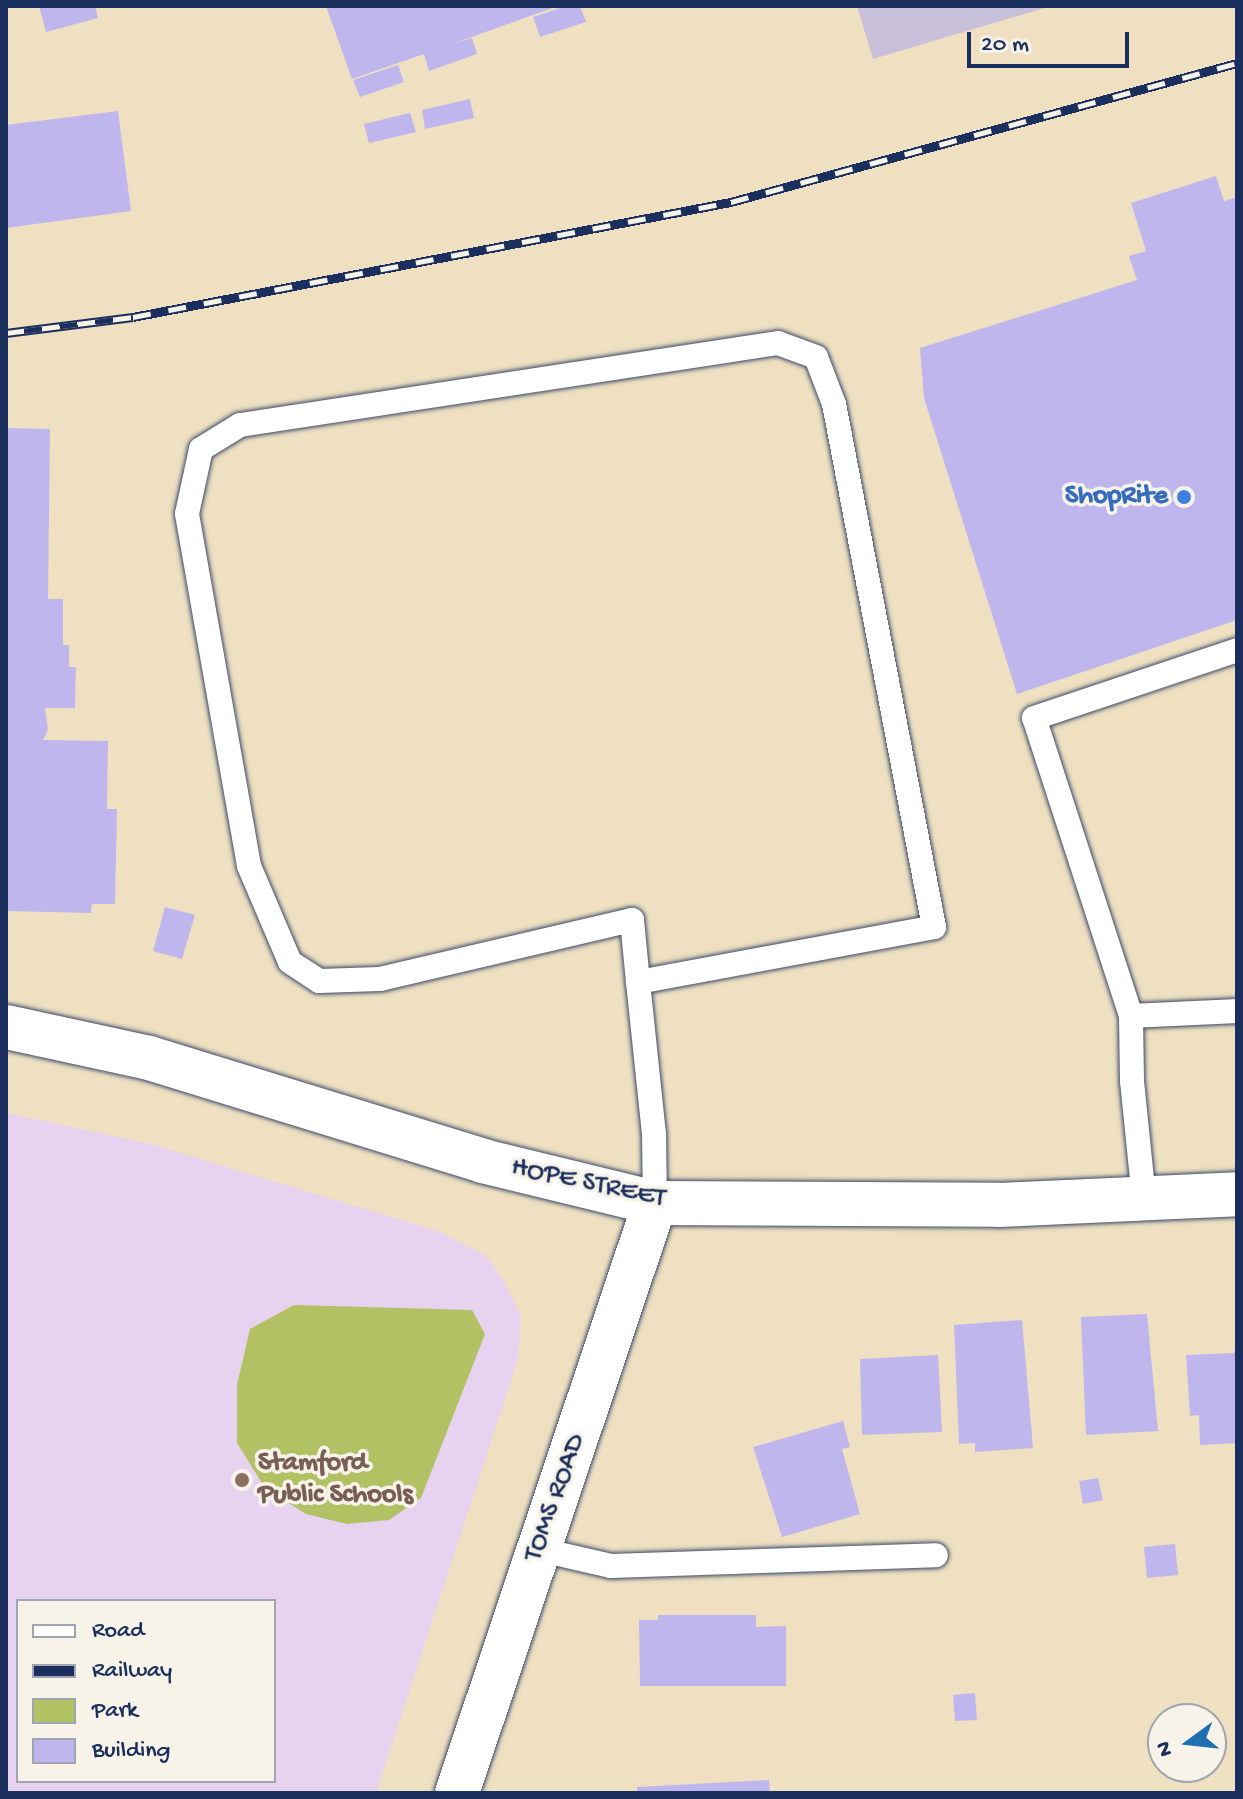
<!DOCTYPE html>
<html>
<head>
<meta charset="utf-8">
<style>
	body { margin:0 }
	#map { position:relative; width:1243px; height:1799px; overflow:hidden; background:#eee0c0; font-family:"Gochi Hand",sans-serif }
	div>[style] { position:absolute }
	.built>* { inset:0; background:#e7d2ef }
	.industrial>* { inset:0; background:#c8bfd8 }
	.green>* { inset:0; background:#b1c164 }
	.building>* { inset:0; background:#c0b6ee }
	.roads { filter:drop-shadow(0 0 2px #3b4a6d) drop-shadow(0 0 2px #3b4a6d) }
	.lane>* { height:24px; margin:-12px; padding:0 12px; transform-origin:12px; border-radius:12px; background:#fff }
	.secondary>* { height:44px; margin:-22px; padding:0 22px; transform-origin:22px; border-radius:22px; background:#fff }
	.rail>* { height:9px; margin-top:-4.5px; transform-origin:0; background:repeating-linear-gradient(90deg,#f7f3e8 0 18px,#1b2f5e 0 36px); box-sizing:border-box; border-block:2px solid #1b2f5e }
	.dots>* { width:22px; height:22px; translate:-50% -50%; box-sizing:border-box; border:4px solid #f7f3e8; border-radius:50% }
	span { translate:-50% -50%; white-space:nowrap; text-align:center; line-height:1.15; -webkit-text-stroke:7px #f7f3e8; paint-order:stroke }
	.shop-label { font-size:28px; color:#366cbe; font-weight:700 }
	.right { translate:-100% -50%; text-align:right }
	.street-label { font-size:28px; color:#1b2f5e }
	.education-label { font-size:28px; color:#785e54; font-weight:700 }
	.left { translate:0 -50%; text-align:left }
	.frame { position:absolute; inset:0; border:8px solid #1b2f5e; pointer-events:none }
	.legend { position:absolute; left:16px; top:1599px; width:260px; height:184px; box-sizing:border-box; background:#f7f3e8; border:2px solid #9fa5b1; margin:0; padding:10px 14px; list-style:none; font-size:24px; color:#1b2f5e }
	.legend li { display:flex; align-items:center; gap:16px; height:40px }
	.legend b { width:40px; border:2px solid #9fa5b1 }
	.north { position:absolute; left:1147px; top:1703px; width:80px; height:80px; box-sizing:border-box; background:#f7f3e8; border:2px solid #9fa5b1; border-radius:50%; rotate:255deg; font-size:22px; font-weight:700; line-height:32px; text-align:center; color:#1b2f5e }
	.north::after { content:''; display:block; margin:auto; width:28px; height:36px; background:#1f6fb2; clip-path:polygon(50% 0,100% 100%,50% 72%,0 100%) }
	.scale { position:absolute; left:967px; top:32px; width:162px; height:36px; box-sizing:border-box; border:4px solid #1b2f5e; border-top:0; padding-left:10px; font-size:24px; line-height:28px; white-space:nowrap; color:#1b2f5e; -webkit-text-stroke:6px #f7f3e8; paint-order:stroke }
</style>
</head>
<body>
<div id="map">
	<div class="built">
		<div style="clip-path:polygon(evenodd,6px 1113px,151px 1144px,438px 1231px,487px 1256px,503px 1280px,521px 1316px,518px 1359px,376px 1793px,6px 1793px,6px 1113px,18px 1601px,274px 1601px,274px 1781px,18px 1781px,18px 1601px)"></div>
	</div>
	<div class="industrial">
		<div style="clip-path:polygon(857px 6px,1051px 6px,873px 59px)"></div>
	</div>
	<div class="green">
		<div style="clip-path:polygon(294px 1305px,472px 1310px,485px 1334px,421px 1498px,389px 1520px,347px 1524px,306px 1514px,265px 1488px,237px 1443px,237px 1385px,250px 1329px)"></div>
	</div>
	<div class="building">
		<div style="clip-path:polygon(39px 6px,95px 6px,98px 18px,46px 32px)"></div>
		<div style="clip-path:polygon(326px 6px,558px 6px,452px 44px,472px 38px,477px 54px,429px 71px,424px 54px,352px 79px)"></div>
		<div style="clip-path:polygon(566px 6px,580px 6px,586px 22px,540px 37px,533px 17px)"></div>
		<div style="clip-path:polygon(398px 65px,404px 82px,360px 97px,353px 80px)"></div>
		<div style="clip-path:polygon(470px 99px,474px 118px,425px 129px,422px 110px)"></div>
		<div style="clip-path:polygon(118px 111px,131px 211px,6px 228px,6px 125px)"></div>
		<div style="clip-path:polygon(410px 113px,416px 132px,369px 143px,364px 124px)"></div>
		<div style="clip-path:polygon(1216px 176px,1224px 201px,1237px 197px,1237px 620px,1017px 694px,924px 398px,920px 348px,1137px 280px,1129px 256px,1146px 251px,1131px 203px)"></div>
		<div style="clip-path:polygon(6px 428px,50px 429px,48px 599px,63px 599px,63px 645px,69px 645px,69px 667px,76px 667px,75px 708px,45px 708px,48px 730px,43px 740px,108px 741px,107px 809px,117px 809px,115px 904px,92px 904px,91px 913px,6px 911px)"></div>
		<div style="clip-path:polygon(165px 907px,195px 915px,182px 959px,153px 951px)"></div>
		<div style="clip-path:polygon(1147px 1314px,1158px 1431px,1086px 1435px,1081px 1317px)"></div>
		<div style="clip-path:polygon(1022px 1320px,1033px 1448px,975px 1452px,975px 1443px,959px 1444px,954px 1325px)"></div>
		<div style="clip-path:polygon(1237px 1340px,1237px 1443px,1200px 1445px,1199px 1415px,1190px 1416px,1186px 1355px,1234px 1353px)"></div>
		<div style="clip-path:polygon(938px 1355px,942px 1432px,862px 1435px,860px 1359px)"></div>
		<div style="clip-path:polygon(843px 1421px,850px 1447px,842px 1449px,860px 1514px,782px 1537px,753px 1447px)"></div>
		<div style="clip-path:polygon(1098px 1478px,1103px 1500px,1083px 1504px,1079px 1481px)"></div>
		<div style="clip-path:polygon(1175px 1544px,1178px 1575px,1147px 1578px,1144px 1547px)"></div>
		<div style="clip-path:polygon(658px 1615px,756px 1615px,756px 1627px,786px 1626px,786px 1686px,640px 1686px,639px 1620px,658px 1620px)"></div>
		<div style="clip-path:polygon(975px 1693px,977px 1720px,955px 1721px,953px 1695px)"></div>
		<div style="clip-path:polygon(769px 1780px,770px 1793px,637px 1793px,637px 1787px)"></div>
	</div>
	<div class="roads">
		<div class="lane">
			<div style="left:638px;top:982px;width:301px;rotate:-10.5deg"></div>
			<div style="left:934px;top:927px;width:532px;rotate:-100.82deg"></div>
			<div style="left:834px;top:404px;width:50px;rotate:-111deg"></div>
			<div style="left:816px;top:357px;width:40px;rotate:-159.8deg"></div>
			<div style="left:778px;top:343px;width:544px;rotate:171.33deg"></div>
			<div style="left:240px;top:425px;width:46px;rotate:148.4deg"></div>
			<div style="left:201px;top:449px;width:66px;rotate:102.2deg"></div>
			<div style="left:187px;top:514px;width:357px;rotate:80deg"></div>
			<div style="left:249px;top:866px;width:104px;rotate:66.9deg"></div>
			<div style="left:290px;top:962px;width:35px;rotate:33deg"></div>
			<div style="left:319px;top:981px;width:61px;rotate:-1.9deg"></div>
			<div style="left:380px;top:979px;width:259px;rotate:-13.2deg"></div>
			<div style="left:632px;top:920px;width:62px;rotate:84.5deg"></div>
			<div style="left:638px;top:982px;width:152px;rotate:84deg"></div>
			<div style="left:654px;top:1133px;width:70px;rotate:89.2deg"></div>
			<div style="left:1131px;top:1016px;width:106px;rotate:-2.7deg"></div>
			<div style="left:1144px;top:1199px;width:119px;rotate:-95.8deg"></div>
			<div style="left:1132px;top:1081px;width:65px;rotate:-90.9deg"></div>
			<div style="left:1131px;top:1016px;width:313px;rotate:-108deg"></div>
			<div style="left:1034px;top:718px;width:214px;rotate:-18.5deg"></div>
			<div style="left:537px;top:1549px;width:76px;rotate:12.9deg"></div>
			<div style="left:611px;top:1566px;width:325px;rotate:-1.9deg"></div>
		</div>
		<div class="secondary">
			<div style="left:6px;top:1027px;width:146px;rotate:12.2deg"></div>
			<div style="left:149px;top:1058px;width:350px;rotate:17.1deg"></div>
			<div style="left:483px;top:1161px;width:177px;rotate:13.7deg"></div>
			<div style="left:655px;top:1203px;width:344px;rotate:0.3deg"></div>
			<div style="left:999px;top:1205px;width:238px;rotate:-2.6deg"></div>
			<div style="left:457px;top:1793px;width:622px;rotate:-71.45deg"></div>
		</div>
	</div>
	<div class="rail">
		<div style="left:6px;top:333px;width:128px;rotate:-7.2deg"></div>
		<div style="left:133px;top:317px;width:609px;rotate:-10.89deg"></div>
		<div style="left:731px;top:202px;width:525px;rotate:-15.36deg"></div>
	</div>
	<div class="dots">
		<div style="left:1184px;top:497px;background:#3f7fe0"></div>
		<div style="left:242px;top:1480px;background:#8d6e63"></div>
	</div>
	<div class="shop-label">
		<span class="right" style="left:1168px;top:497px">ShopRite</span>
	</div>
	<div class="street-label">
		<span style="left:588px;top:1184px;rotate:12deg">HOPE STREET</span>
		<span style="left:556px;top:1498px;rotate:-70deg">TOMS ROAD</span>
	</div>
	<div class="education-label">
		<span class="left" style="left:258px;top:1480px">Stamford<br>Public Schools</span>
	</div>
	<div class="frame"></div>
	<ul class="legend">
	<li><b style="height:10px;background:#fff"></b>Road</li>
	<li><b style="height:10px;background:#1b2f5e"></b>Railway</li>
	<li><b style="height:22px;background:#b1c164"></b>Park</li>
	<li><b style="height:22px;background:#c0b6ee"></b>Building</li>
	</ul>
	<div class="north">N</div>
	<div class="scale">20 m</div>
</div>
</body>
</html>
